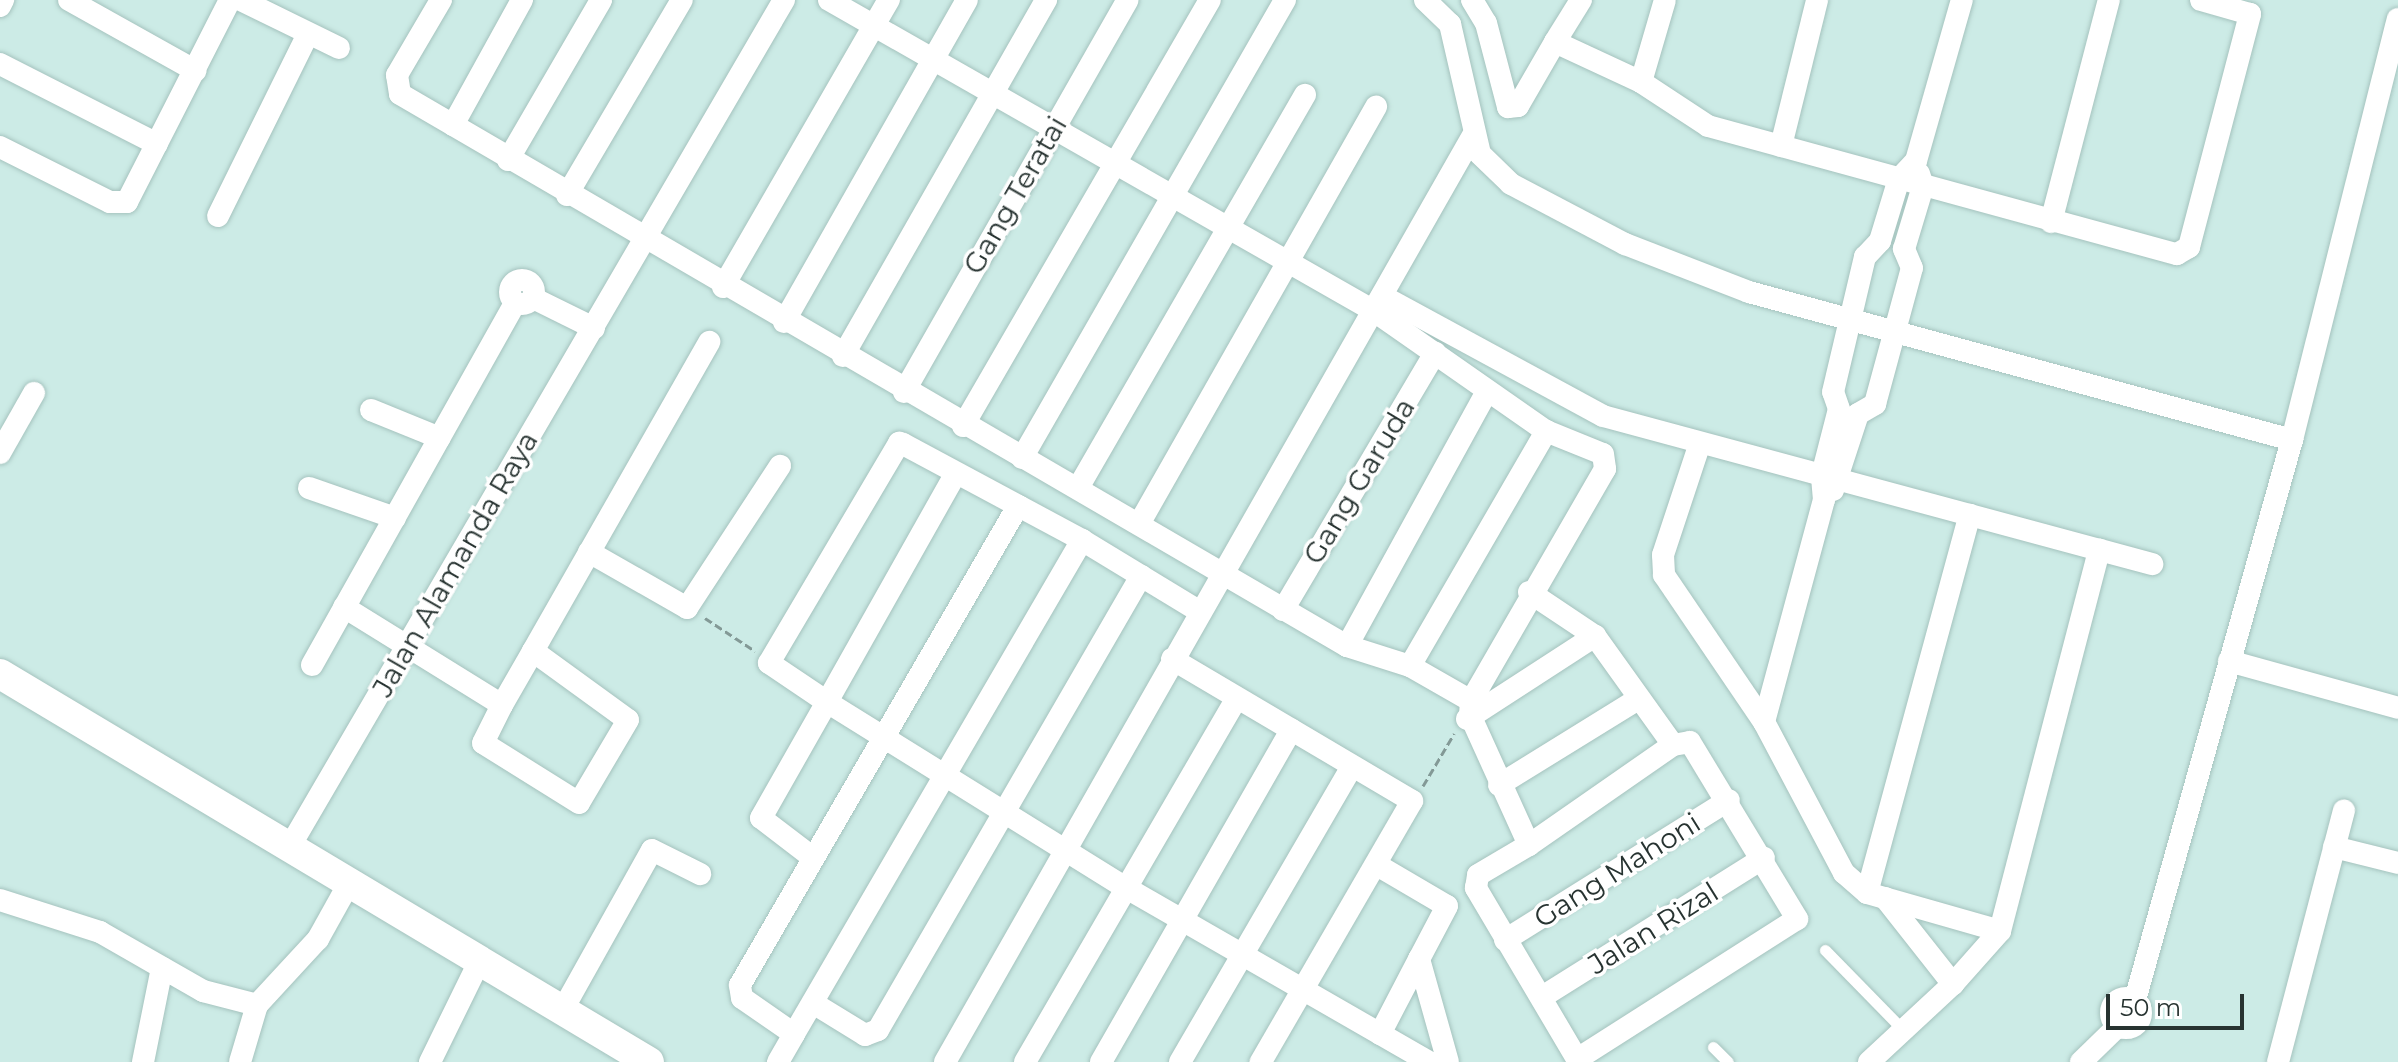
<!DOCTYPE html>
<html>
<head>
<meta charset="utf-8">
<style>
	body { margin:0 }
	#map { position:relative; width:2398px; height:1062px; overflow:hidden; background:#ccebe6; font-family:Montserrat,sans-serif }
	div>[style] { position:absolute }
	.path>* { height:3px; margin-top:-1.5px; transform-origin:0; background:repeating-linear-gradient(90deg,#839996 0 8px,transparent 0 12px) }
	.roads { filter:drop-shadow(0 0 2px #a5c3be) drop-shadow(0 0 2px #a5c3be) }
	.lane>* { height:11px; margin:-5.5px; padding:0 5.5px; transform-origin:5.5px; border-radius:5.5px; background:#fff }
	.street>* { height:22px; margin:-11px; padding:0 11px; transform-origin:11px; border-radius:11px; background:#fff }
	.street>.ring { margin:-11px; padding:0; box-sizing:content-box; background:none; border:22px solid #fff; border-radius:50% }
	.secondary>* { height:30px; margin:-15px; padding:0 15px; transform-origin:15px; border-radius:15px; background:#fff }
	span { translate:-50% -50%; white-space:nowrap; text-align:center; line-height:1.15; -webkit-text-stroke:7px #fff; paint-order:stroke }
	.street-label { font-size:28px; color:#273331 }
	.scale { position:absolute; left:2106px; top:994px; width:138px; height:36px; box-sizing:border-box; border:4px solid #273331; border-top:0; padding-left:10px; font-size:24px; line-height:28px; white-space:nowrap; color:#273331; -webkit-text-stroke:6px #fff; paint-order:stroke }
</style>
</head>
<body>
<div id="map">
	<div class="path">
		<div style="left:705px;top:618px;width:60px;rotate:33.4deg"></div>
		<div style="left:1423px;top:786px;width:61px;rotate:-59.2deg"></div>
	</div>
	<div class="roads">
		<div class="lane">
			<div style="left:1825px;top:950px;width:109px;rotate:45.7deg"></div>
			<div style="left:1713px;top:1047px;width:21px;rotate:45deg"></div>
		</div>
		<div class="street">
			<div style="left:69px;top:0;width:145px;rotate:29.2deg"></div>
			<div style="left:241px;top:0;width:109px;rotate:26.1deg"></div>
			<div style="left:441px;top:0;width:87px;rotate:120.4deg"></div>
			<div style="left:397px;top:75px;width:19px;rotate:81deg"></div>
			<div style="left:400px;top:94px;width:1096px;rotate:30.24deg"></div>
			<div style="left:1347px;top:646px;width:291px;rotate:-61.2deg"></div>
			<div style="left:829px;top:0;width:627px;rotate:29.71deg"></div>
			<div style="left:1374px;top:311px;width:210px;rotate:34.9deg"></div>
			<div style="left:1546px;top:431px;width:61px;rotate:22deg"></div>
			<div style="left:1603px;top:454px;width:15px;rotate:82deg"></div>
			<div style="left:1605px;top:469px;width:268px;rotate:120deg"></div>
			<div style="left:1425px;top:0;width:35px;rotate:44deg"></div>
			<div style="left:1450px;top:24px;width:133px;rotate:77deg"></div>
			<div style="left:1480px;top:154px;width:43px;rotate:44.1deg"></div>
			<div style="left:1511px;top:184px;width:129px;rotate:27.8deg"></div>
			<div style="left:1625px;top:244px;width:133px;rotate:21.2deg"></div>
			<div style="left:1749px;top:292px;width:563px;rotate:15.25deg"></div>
			<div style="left:1472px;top:0;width:27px;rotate:59deg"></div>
			<div style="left:1486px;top:23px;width:87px;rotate:75.3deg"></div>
			<div style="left:1508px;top:107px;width:10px;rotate:-6deg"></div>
			<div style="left:1518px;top:106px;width:74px;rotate:-60deg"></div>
			<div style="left:1581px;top:0;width:49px;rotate:121.8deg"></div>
			<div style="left:1555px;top:42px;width:95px;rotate:24.9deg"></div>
			<div style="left:1641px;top:82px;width:80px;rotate:33.3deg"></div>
			<div style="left:1708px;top:126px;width:486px;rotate:15.3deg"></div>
			<div style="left:2177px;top:254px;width:14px;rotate:-30deg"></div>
			<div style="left:2189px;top:247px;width:241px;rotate:-75.3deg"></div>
			<div style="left:2250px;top:14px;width:51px;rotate:-164.1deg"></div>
			<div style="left:0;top:6px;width:7px;rotate:-63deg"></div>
			<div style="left:0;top:64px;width:176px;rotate:27deg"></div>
			<div style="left:1641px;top:82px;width:85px;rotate:-73.7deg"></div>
			<div style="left:453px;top:125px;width:143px;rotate:-61.1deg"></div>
			<div style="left:1781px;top:146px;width:150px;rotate:-76.1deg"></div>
			<div style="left:0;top:147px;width:123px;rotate:26.6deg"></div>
			<div style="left:110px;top:202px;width:17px"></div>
			<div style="left:127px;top:202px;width:227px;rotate:-63deg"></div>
			<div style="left:508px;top:160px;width:185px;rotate:-59.8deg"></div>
			<div style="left:567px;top:195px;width:226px;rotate:-59.5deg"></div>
			<div style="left:218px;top:216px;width:201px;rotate:-63.7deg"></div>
			<div style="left:2051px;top:222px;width:229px;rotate:-75.4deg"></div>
			<div class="ring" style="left:510px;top:280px;width:2px;height:2px"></div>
			<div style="left:723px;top:287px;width:332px;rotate:-60deg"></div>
			<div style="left:1382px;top:296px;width:251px;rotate:28.5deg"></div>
			<div style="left:1603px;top:416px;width:569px;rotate:15.09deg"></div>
			<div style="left:533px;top:298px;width:68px;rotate:26.2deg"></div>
			<div style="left:784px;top:322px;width:370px;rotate:-60.4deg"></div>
			<div style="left:843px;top:356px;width:410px;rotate:-60.3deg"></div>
			<div style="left:904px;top:392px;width:451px;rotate:-60.3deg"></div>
			<div style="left:371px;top:410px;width:74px;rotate:22.1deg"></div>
			<div style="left:963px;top:426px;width:492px;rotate:-59.9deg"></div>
			<div style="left:1700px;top:443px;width:118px;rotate:108.3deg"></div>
			<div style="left:1663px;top:555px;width:20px;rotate:87deg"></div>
			<div style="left:1664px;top:575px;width:178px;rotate:55.8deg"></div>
			<div style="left:1764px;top:722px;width:171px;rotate:62.1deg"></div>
			<div style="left:1844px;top:873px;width:30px;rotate:41deg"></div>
			<div style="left:1867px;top:893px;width:138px;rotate:15.9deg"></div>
			<div style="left:2000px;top:931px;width:394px;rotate:-75.4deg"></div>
			<div style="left:0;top:453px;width:69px;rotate:-60.5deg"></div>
			<div style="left:1022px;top:458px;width:528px;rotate:-60.13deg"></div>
			<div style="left:956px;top:473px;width:263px;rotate:119.4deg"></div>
			<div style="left:827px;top:702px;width:70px;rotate:-146.1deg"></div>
			<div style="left:769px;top:663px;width:256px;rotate:-59.4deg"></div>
			<div style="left:899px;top:443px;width:4px;rotate:14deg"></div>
			<div style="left:903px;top:444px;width:203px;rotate:28.2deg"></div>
			<div style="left:1082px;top:540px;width:135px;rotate:31.3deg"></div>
			<div style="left:309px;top:488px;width:91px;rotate:19.2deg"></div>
			<div style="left:1078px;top:488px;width:454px;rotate:-60deg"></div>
			<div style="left:1833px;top:490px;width:80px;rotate:-71.8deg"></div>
			<div style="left:1858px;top:414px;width:20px;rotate:-30deg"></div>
			<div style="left:1875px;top:404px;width:141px;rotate:-74.8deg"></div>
			<div style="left:1912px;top:268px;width:21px;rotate:-113deg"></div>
			<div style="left:1904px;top:249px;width:66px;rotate:-73.2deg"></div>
			<div style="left:1923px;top:186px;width:13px;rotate:-108deg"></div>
			<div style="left:1139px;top:524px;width:480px;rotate:-60.4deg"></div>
			<div style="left:589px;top:552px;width:113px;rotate:29.7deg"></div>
			<div style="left:687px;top:608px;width:170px;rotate:-56.8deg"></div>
			<div style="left:1529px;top:592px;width:79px;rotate:33.7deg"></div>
			<div style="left:1595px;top:636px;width:134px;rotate:54.4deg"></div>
			<div style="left:344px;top:607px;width:186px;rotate:31.8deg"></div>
			<div style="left:1283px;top:610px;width:299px;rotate:-59.4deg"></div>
			<div style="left:1347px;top:646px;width:66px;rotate:17.6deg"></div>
			<div style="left:1410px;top:666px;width:70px;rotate:29.8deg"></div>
			<div style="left:1471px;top:701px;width:14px;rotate:94deg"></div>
			<div style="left:1470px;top:715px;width:143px;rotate:65.6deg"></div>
			<div style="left:1529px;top:845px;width:175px;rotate:-34.8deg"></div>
			<div style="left:1673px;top:745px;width:17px;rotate:-10deg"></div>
			<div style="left:1690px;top:742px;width:207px;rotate:58.8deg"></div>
			<div style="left:1797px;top:919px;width:261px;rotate:147.5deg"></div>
			<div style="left:1577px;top:1059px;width:199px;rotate:-120.6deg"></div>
			<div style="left:1476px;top:888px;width:13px;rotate:-81deg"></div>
			<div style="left:1478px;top:875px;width:59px;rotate:-30.5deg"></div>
			<div style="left:533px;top:651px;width:117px;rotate:36deg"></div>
			<div style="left:628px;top:720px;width:96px;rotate:120.6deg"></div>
			<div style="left:579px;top:803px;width:113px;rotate:-148deg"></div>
			<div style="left:483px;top:743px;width:42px;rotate:-63.4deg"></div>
			<div style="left:502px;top:705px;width:62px;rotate:-60.1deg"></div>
			<div style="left:533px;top:651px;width:356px;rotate:-60.3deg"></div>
			<div style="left:1172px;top:659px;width:279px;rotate:30.6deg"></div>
			<div style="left:1412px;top:801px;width:302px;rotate:120.1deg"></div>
			<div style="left:2229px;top:661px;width:175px;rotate:15.5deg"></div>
			<div style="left:312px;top:665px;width:416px;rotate:-60.7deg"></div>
			<div style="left:1410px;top:666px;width:272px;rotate:-59.9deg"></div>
			<div style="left:1467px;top:719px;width:153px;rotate:-33deg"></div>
			<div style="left:1764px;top:722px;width:230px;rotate:-74.9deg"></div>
			<div style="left:1824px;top:500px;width:25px;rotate:-95deg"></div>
			<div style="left:1822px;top:475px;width:68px;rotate:-75.6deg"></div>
			<div style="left:1839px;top:409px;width:18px;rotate:-109deg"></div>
			<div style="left:1833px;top:392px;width:139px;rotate:-76.7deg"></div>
			<div style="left:1865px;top:257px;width:22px;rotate:-47deg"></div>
			<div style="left:1880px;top:241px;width:65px;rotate:-73deg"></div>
			<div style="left:1899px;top:179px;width:25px;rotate:-47deg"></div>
			<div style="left:1916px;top:161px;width:167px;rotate:-74.1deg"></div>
			<div style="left:1499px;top:785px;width:160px;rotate:-31.7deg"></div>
			<div style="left:2334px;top:847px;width:66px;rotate:14deg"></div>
			<div style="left:289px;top:848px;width:982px;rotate:-59.73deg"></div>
			<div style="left:812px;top:857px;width:64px;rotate:-142.6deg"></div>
			<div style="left:761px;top:818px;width:133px;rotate:-60.4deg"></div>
			<div style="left:827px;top:702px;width:349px;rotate:31.9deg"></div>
			<div style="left:1123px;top:886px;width:353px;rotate:29.9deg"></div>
			<div style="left:1377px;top:865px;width:81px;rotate:30.4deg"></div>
			<div style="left:1447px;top:906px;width:60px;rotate:117.8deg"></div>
			<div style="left:1867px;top:893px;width:392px;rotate:-74.8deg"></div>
			<div style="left:1885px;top:898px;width:110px;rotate:51.7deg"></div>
			<div style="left:1953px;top:984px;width:71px;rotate:-48.4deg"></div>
			<div style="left:0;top:900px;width:105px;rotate:17.7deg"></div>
			<div style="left:100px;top:932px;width:119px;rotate:29.8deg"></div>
			<div style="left:203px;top:991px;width:56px;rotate:14.5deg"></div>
			<div style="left:1505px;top:940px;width:264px;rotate:-32deg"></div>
			<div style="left:1542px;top:997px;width:262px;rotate:-32.1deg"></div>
			<div class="ring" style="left:2111px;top:998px;width:8px;height:8px"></div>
			<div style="left:2135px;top:1000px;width:582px;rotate:-74.34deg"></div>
			<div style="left:2292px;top:440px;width:434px;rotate:-75.9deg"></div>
			<div style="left:813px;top:1003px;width:61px;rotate:31.6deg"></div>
			<div style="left:865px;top:1035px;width:14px;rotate:-21deg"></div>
			<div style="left:878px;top:1030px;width:525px;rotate:-59.92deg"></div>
			<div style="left:562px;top:1011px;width:184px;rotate:-60.8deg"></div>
			<div style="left:652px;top:850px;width:54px;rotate:26.6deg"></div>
			<div style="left:794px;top:1034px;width:572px;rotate:-59.76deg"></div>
			<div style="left:1380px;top:1034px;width:85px;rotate:-62.5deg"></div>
			<div style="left:1419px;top:959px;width:107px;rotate:74.3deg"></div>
			<div style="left:143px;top:1062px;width:96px;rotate:-78.6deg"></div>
			<div style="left:240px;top:1062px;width:59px;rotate:-73.4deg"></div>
			<div style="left:257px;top:1005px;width:90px;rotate:-47.3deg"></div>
			<div style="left:318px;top:939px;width:62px;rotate:-60.9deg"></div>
			<div style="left:430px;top:1062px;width:111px;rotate:-63.9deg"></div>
			<div style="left:778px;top:1062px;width:32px;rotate:-60deg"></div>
			<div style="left:794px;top:1034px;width:63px;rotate:-145.3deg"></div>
			<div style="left:742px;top:998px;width:13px;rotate:-99deg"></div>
			<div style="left:740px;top:985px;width:554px;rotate:-59.87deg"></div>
			<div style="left:945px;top:1062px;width:1065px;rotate:-60.33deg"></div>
			<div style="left:1025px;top:1062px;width:420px;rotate:-59.8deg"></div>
			<div style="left:1101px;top:1062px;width:383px;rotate:-60.2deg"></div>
			<div style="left:1180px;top:1062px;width:341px;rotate:-59.8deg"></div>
			<div style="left:1869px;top:1062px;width:115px;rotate:-42.9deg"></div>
			<div style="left:2081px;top:1062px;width:52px;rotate:-44.2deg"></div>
			<div style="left:2278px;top:1062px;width:260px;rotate:-75.3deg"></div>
		</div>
		<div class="secondary">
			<div style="left:0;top:674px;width:756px;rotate:30.87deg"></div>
		</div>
	</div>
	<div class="street-label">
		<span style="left:1015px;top:195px;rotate:-60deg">Gang Teratai</span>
		<span style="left:1359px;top:481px;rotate:-59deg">Gang Garuda</span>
		<span style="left:455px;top:564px;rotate:-60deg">Jalan Alamanda Raya</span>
		<span style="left:1617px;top:870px;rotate:-32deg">Gang Mahoni</span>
		<span style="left:1653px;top:928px;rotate:-32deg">Jalan Rizal</span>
	</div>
	<div class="scale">50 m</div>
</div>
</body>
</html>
